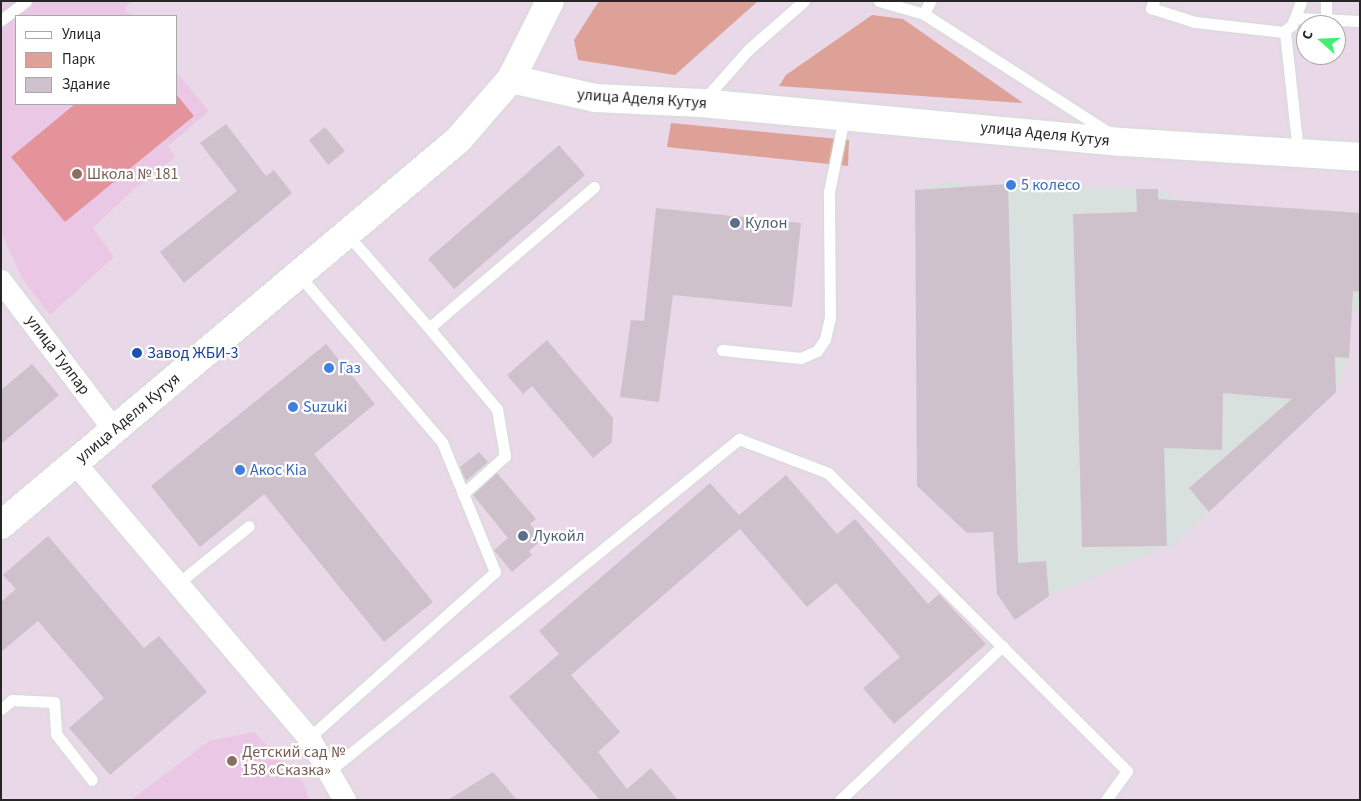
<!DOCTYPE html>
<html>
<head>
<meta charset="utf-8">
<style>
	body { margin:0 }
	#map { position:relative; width:1361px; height:801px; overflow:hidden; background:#e9d8e8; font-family:"Source Sans 3",sans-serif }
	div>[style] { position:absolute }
	.industrial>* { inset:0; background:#d9e1df }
	.education>* { inset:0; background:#eac8e5 }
	.green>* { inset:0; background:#dda197 }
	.pitch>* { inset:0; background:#e4939b }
	.building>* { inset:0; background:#cec1cc }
	.roads { filter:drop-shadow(0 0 1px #cedfd3) drop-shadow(0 0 1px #cedfd3) }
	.lane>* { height:11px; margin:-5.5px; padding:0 5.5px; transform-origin:5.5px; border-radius:5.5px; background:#fff }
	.street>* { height:22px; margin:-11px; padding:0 11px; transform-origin:11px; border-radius:11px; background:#fff }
	.secondary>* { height:28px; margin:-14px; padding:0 14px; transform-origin:14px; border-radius:14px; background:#fff }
	.dots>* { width:14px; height:14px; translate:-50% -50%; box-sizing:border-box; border:2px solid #fff; border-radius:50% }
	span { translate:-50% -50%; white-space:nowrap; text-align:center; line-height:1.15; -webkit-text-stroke:4.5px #fff; paint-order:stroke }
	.street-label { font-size:16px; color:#262626 }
	.education-label { font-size:16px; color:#785e54 }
	.left { translate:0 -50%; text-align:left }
	.shop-label { font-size:16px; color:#366cbe }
	.service-label { font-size:16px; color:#4e5e75 }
	.transit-label { font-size:16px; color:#164399 }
	.frame { position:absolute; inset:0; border:2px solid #262626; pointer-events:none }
	.legend { position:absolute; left:15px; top:15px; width:162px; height:90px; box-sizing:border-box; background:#fff; border:1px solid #a8a8a8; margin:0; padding:6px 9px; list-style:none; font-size:15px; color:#262626 }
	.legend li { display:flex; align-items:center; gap:10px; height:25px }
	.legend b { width:25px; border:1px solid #a8a8a8 }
	.north { position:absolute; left:1296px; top:15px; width:50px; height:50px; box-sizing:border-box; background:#fff; border:1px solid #a8a8a8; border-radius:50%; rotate:290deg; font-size:14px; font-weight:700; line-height:20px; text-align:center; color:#262626 }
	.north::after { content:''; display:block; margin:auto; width:18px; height:22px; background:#40ee73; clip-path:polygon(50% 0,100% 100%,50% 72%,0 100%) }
</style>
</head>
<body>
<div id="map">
	<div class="industrial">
		<div style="clip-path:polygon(953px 181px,965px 185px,1158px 189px,1183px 201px,1360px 213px,1360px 311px,1351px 314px,1349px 358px,1336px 392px,1172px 547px,1167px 546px,1049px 596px,1015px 620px,997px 594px,993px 533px,974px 533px,948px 516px,917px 486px,915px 187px,917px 190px)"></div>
	</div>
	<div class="education">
		<div style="clip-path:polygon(1px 1px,133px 1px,124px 8px,131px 16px,16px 16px,16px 104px,176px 104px,176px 72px,209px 111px,168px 146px,175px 157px,132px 191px,93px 228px,114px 257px,50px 315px,22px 278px,1px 232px)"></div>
		<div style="clip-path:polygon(254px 732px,303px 782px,309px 800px,131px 800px,209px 741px)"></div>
	</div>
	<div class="green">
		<div style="clip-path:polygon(599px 1px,758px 1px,675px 75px,578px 60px,574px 40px)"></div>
		<div style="clip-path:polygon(872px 15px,903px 19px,1023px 103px,779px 86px,786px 75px)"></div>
		<div style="clip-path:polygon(671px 123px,849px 140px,848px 166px,667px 147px)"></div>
	</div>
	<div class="pitch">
		<div style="clip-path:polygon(176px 94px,194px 116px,65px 222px,11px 157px,75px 104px,176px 104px)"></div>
	</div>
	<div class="building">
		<div style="clip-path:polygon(226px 124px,266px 176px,274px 170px,292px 193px,184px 283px,160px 252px,237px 191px,200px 143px)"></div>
		<div style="clip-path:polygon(325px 127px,345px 151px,328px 165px,309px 140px)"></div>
		<div style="clip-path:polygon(559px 145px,585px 175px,454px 289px,428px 259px)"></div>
		<div style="clip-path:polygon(1008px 184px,1018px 563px,1046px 561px,1049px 596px,1015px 620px,997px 594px,993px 532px,967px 533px,917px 486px,915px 190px)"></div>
		<div style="clip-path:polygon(1136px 189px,1158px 189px,1158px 199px,1360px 213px,1360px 292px,1353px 291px,1349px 358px,1335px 357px,1336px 392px,1209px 512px,1189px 488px,1292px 399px,1223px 393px,1222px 450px,1164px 448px,1167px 546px,1082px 547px,1073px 214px,1137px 212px)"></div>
		<div style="clip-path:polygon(656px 208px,801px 223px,792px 307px,673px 295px,659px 402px,620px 397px,631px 320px,644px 321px)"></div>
		<div style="clip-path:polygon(547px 340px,613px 418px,612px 442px,593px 458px,532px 386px,523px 394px,507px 375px)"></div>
		<div style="clip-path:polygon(326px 344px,375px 404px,314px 454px,433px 602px,384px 642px,264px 494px,200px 547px,151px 486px)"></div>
		<div style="clip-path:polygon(32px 364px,59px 395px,1px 444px,1px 390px)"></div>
		<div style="clip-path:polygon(479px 452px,488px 462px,466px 481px,460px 467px)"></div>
		<div style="clip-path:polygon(497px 473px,536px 519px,530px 524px,543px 539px,529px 551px,532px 555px,512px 572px,494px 550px,508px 538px,473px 495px)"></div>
		<div style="clip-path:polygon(786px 475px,837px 534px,855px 519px,928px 604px,939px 594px,986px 644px,894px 724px,863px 688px,900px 657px,836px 583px,807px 607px,740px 529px,571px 675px,620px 732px,598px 752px,627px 789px,651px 768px,678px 800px,600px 800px,509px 697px,559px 654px,539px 631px,710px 483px,739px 515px)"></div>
		<div style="clip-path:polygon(48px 536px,144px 648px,159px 636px,207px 692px,110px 775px,69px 728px,104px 698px,38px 621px,1px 652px,1px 602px,16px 589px,3px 575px)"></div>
		<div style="clip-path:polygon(493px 772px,517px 800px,448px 800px)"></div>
	</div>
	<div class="roads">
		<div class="lane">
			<div style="left:879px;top:1px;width:47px;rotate:16.1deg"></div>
			<div style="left:924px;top:14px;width:222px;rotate:32.7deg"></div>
			<div style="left:1154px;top:1px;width:8px;rotate:113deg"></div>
			<div style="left:1151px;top:8px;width:46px;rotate:17.7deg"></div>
			<div style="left:1195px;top:22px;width:89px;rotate:6.5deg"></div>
			<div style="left:1283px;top:32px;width:11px;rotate:-38deg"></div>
			<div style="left:1292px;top:25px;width:26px;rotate:-69deg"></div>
			<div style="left:924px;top:14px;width:14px;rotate:-65deg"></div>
			<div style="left:1295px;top:18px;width:65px;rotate:2.6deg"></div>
			<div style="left:1326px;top:19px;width:18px;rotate:-90deg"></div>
			<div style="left:1px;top:20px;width:31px;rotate:-37deg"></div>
			<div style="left:1285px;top:32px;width:121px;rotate:83.8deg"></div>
			<div style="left:702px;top:102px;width:69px;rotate:-48.5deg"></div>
			<div style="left:748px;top:50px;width:74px;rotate:-41.2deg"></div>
			<div style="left:347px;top:234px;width:125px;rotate:48.9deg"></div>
			<div style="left:429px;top:328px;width:217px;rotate:-40.5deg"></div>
			<div style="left:298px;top:274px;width:221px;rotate:49.4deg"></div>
			<div style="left:442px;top:442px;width:140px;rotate:67.8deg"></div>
			<div style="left:495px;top:572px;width:249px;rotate:138.3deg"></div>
			<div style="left:429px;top:328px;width:106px;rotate:50deg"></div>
			<div style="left:497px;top:409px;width:48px;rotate:80.3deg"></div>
			<div style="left:505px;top:456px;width:57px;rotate:137.9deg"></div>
			<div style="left:722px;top:350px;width:79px;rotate:5.8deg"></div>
			<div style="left:801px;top:358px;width:17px;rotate:-24deg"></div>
			<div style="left:817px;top:351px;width:14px;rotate:-56deg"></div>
			<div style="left:825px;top:339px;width:22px;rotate:-77deg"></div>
			<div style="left:830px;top:318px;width:126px;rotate:-90.5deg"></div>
			<div style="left:829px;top:192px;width:76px;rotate:-78.7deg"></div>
			<div style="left:177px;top:584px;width:92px;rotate:-38.9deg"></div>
			<div style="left:1px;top:709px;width:14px;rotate:-39deg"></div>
			<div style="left:12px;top:700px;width:42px;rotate:2.7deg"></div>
			<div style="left:54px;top:702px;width:32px;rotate:86deg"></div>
			<div style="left:56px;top:734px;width:58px;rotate:52deg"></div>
			<div style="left:329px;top:771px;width:528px;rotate:-39deg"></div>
			<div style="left:739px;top:439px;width:95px;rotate:20.9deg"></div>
			<div style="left:828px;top:473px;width:422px;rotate:44.9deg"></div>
			<div style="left:1127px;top:771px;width:36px;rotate:126deg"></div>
			<div style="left:840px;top:800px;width:224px;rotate:-43.5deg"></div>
		</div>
		<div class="street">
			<div style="left:1px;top:281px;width:187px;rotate:52.8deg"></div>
			<div style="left:75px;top:463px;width:361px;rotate:49.6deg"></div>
			<div style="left:309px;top:738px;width:72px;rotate:59.9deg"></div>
		</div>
		<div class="secondary">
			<div style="left:511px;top:79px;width:86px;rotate:12.7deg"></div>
			<div style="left:595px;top:98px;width:106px;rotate:2.7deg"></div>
			<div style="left:701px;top:103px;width:424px;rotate:5.3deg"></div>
			<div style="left:1123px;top:142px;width:237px;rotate:3.6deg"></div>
			<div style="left:1px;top:525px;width:598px;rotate:-40.11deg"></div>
			<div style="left:458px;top:140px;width:81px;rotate:-49deg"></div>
			<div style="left:511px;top:79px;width:87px;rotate:-63.4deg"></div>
		</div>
	</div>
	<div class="dots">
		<div style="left:77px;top:174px;background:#8d6e63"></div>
		<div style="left:1011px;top:185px;background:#3f7fe0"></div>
		<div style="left:735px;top:223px;background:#5c6f8a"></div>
		<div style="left:137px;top:353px;background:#1a4fb4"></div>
		<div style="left:329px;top:368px;background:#3f7fe0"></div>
		<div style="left:293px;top:407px;background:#3f7fe0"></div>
		<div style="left:240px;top:470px;background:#3f7fe0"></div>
		<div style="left:523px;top:536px;background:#5c6f8a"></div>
		<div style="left:232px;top:761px;background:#8d6e63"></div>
	</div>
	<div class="street-label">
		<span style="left:642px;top:99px;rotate:4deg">улица Аделя Кутуя</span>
		<span style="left:1045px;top:134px;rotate:6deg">улица Аделя Кутуя</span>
		<span style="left:58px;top:355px;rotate:53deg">улица Тулпар</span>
		<span style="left:128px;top:418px;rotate:-40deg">улица Аделя Кутуя</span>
	</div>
	<div class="education-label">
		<span class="left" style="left:87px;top:174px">Школа № 181</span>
		<span class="left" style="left:242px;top:761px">Детский сад №<br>158 «Сказка»</span>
	</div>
	<div class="shop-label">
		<span class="left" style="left:1021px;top:185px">5 колесо</span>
		<span class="left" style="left:339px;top:368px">Газ</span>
		<span class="left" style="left:303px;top:407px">Suzuki</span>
		<span class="left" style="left:250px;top:470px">Акос Kia</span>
	</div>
	<div class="service-label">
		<span class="left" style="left:745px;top:223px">Кулон</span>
		<span class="left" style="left:533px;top:536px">Лукойл</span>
	</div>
	<div class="transit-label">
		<span class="left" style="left:147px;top:353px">Завод ЖБИ-3</span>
	</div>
	<div class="frame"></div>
	<ul class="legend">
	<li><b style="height:6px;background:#fff"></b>Улица</li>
	<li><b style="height:14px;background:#dda197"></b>Парк</li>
	<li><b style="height:14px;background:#cec1cc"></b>Здание</li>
	</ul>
	<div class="north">С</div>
</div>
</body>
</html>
